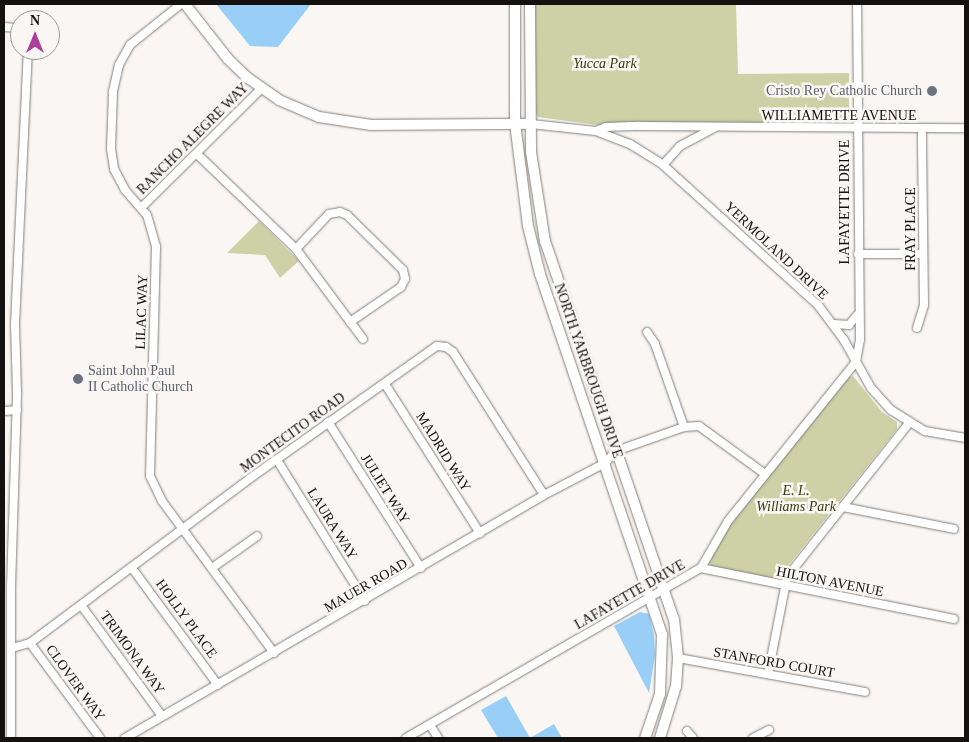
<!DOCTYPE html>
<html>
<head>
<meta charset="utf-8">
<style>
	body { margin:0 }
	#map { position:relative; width:969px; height:742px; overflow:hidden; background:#f9f6f3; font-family:"Times New Roman",serif }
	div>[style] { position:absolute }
	.green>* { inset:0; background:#cdd1a5 }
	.water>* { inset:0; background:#99cff6 }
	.roads { filter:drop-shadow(0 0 1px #827f7c) drop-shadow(0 0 1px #827f7c) }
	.minor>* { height:8px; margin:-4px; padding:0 4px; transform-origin:4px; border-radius:4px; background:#fff }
	.major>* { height:10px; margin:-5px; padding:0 5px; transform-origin:5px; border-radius:5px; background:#fff }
	.dots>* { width:14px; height:14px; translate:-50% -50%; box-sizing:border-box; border:2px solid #f9f6f3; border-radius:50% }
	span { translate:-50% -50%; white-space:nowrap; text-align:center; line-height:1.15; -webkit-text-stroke:5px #f9f6f3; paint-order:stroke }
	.park-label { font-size:14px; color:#383a0b; font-style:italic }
	.worship-label { font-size:14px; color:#5b616d }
	.right { translate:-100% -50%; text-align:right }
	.left { translate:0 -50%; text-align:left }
	.street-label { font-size:14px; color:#131211 }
	.frame { position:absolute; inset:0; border:5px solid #131211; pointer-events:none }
	.north { position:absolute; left:10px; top:10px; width:50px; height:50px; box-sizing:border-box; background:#f9f6f3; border:1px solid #9d9b99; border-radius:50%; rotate:0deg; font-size:14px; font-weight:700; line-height:20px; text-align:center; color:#131211 }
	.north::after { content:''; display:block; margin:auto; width:18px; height:22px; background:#ab3d9b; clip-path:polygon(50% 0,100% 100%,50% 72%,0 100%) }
</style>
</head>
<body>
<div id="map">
	<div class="green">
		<div style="clip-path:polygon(533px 4px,736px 4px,738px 74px,849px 73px,849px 122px,597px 125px,538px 117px,534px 112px)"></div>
		<div style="clip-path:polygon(259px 221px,299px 261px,280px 278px,265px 255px,227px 253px)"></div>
		<div style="clip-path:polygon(853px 376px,882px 412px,897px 422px,897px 429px,776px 581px,712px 568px,709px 561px,713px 549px,721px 536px,846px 378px)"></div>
	</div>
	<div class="water">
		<div style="clip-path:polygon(216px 4px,311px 4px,278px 47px,250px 46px)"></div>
		<div style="clip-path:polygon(640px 612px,649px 614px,654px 635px,655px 655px,649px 693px,614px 626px)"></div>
		<div style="clip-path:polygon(506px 696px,530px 738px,554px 724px,562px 738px,498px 738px,481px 710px)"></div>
	</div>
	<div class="roads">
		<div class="minor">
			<div style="left:181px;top:4px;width:65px;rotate:141.2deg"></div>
			<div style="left:130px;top:45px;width:23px;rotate:119deg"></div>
			<div style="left:119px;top:65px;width:28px;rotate:103deg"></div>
			<div style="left:113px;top:92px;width:57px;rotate:92deg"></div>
			<div style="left:111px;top:149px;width:20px;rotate:81deg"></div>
			<div style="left:114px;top:169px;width:24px;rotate:62deg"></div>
			<div style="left:125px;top:190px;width:33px;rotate:49deg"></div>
			<div style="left:147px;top:215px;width:33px;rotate:74deg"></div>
			<div style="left:156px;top:247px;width:229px;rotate:91.5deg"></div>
			<div style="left:150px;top:476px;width:28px;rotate:64deg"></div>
			<div style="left:162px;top:501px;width:189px;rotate:53.6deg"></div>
			<div style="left:4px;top:27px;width:16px;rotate:4deg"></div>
			<div style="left:531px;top:124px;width:65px;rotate:6.1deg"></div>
			<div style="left:596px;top:131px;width:36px;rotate:21deg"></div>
			<div style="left:630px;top:144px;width:39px;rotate:32deg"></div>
			<div style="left:663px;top:165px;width:209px;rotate:42.1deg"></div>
			<div style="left:818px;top:305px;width:44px;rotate:53.4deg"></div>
			<div style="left:844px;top:340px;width:55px;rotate:60.6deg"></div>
			<div style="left:871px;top:388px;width:30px;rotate:48deg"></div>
			<div style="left:891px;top:410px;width:40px;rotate:32deg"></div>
			<div style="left:925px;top:431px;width:41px;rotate:9.9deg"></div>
			<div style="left:596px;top:131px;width:11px;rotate:-22deg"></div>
			<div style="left:606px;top:127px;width:33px;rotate:-2deg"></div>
			<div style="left:639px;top:126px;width:326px;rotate:0.4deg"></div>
			<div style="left:197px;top:154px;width:137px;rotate:43.8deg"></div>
			<div style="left:296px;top:249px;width:112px;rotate:53.3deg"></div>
			<div style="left:663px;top:165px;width:25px;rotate:-48deg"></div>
			<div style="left:680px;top:146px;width:38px;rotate:-28deg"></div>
			<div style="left:142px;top:207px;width:168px;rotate:-44.8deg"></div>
			<div style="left:296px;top:249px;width:48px;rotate:-46.7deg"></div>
			<div style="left:329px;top:214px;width:11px;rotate:-10deg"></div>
			<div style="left:340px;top:212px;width:8px;rotate:23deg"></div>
			<div style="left:347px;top:215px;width:78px;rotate:44.5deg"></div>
			<div style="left:403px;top:270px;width:9px;rotate:77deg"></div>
			<div style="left:405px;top:279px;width:9px;rotate:117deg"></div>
			<div style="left:401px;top:287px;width:62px;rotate:145.5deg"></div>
			<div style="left:858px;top:254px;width:65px"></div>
			<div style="left:834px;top:324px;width:15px;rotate:4deg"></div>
			<div style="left:849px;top:325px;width:13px;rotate:-51deg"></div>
			<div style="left:917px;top:328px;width:24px;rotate:-73deg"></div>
			<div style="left:924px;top:305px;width:176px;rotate:-90.7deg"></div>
			<div style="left:647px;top:332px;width:14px;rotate:56deg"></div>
			<div style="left:655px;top:344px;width:88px;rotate:70.7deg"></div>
			<div style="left:385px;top:384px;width:177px;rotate:57.5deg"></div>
			<div style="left:4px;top:411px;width:13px;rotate:-4deg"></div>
			<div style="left:328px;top:422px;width:173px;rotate:57.5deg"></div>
			<div style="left:277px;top:460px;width:166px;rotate:58deg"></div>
			<div style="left:843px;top:507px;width:113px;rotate:11.2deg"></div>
			<div style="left:132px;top:568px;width:145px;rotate:53.7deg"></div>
			<div style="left:212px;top:568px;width:55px;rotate:-35.4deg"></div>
			<div style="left:701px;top:568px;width:258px;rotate:11.4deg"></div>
			<div style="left:81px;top:605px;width:137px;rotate:53.9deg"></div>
			<div style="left:30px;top:643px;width:118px;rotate:53.6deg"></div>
			<div style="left:12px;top:648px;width:19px;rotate:-16deg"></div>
			<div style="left:30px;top:643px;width:274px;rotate:-36.8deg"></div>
			<div style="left:249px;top:479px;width:230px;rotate:-35.3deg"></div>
			<div style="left:437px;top:346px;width:9px;rotate:6deg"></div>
			<div style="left:446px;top:347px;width:9px;rotate:36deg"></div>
			<div style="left:453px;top:352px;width:169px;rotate:57.5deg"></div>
			<div style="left:678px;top:658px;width:190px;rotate:10.3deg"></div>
			<div style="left:768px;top:674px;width:99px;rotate:-78.9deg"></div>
			<div style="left:787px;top:577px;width:196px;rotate:-51.6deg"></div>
			<div style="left:430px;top:725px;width:15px;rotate:58deg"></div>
			<div style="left:687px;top:731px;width:9px;rotate:49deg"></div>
			<div style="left:11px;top:738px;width:151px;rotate:-90deg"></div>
			<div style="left:11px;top:587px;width:195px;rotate:-88.2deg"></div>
			<div style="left:17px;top:392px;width:68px;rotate:-91.7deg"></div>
			<div style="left:15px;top:324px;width:274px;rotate:-87.3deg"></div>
			<div style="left:125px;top:738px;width:484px;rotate:-30.1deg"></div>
			<div style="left:544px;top:495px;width:69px;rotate:-27.7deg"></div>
			<div style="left:605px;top:463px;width:16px;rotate:-47deg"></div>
			<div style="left:616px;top:451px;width:72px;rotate:-19.4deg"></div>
			<div style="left:684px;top:427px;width:15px;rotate:-4deg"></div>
			<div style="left:699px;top:426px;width:82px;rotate:36deg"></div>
			<div style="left:406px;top:738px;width:340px;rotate:-30deg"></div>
			<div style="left:701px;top:568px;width:54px;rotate:-60.1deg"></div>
			<div style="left:728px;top:521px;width:204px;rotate:-51.2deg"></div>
			<div style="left:856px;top:362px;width:22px;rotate:-80deg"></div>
			<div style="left:860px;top:340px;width:336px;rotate:-90.5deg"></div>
			<div style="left:753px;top:738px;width:18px;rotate:-27deg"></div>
		</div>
		<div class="major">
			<div style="left:185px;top:4px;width:70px;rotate:52deg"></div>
			<div style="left:228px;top:59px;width:28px;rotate:44deg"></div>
			<div style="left:248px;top:78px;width:38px;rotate:35deg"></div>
			<div style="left:279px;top:100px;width:43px;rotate:23deg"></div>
			<div style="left:319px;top:117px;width:53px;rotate:8.7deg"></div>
			<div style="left:371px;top:125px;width:160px;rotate:-0.4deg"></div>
			<div style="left:515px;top:4px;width:119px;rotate:90deg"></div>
			<div style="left:515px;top:123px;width:104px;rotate:82.8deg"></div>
			<div style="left:528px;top:226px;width:49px;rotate:76deg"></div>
			<div style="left:540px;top:274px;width:380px;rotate:71.3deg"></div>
			<div style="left:662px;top:634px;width:60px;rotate:91.9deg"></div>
			<div style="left:660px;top:694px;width:46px;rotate:108.8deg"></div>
			<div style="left:530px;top:4px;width:148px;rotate:89.6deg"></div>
			<div style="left:531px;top:152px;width:90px;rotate:81.1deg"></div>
			<div style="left:545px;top:241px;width:399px;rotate:71.2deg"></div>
			<div style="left:674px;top:619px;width:39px;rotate:84deg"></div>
			<div style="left:678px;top:658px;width:28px;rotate:94deg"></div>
			<div style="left:676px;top:686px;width:54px;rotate:107.1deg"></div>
		</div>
	</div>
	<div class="dots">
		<div style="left:932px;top:91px;background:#6b7280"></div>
		<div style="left:78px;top:379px;background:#6b7280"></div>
	</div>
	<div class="park-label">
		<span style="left:605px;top:64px">Yucca Park</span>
		<span style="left:796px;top:499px">E. L.<br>Williams Park</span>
	</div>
	<div class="worship-label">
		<span class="right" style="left:922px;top:91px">Cristo Rey Catholic Church</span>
		<span class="left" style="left:88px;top:379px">Saint John Paul<br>II Catholic Church</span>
	</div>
	<div class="street-label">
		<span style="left:839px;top:116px">WILLIAMETTE AVENUE</span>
		<span style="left:193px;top:139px;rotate:-45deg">RANCHO ALEGRE WAY</span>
		<span style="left:845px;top:202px;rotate:-90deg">LAFAYETTE DRIVE</span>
		<span style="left:911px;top:229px;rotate:-90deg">FRAY PLACE</span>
		<span style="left:776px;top:251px;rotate:43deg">YERMOLAND DRIVE</span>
		<span style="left:142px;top:312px;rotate:-88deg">LILAC WAY</span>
		<span style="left:588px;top:371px;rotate:71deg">NORTH YARBROUGH DRIVE</span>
		<span style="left:293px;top:433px;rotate:-36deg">MONTECITO ROAD</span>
		<span style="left:443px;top:452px;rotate:58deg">MADRID WAY</span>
		<span style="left:385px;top:489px;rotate:58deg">JULIET WAY</span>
		<span style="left:332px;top:524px;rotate:58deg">LAURA WAY</span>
		<span style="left:830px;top:582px;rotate:11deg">HILTON AVENUE</span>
		<span style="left:366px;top:586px;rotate:-30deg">MAUER ROAD</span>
		<span style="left:630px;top:595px;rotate:-30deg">LAFAYETTE DRIVE</span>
		<span style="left:186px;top:619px;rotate:54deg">HOLLY PLACE</span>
		<span style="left:132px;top:653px;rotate:54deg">TRIMONA WAY</span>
		<span style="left:774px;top:663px;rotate:10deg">STANFORD COURT</span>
		<span style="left:75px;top:683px;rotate:54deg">CLOVER WAY</span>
	</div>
	<div class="frame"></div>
	<div class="north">N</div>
</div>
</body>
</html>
